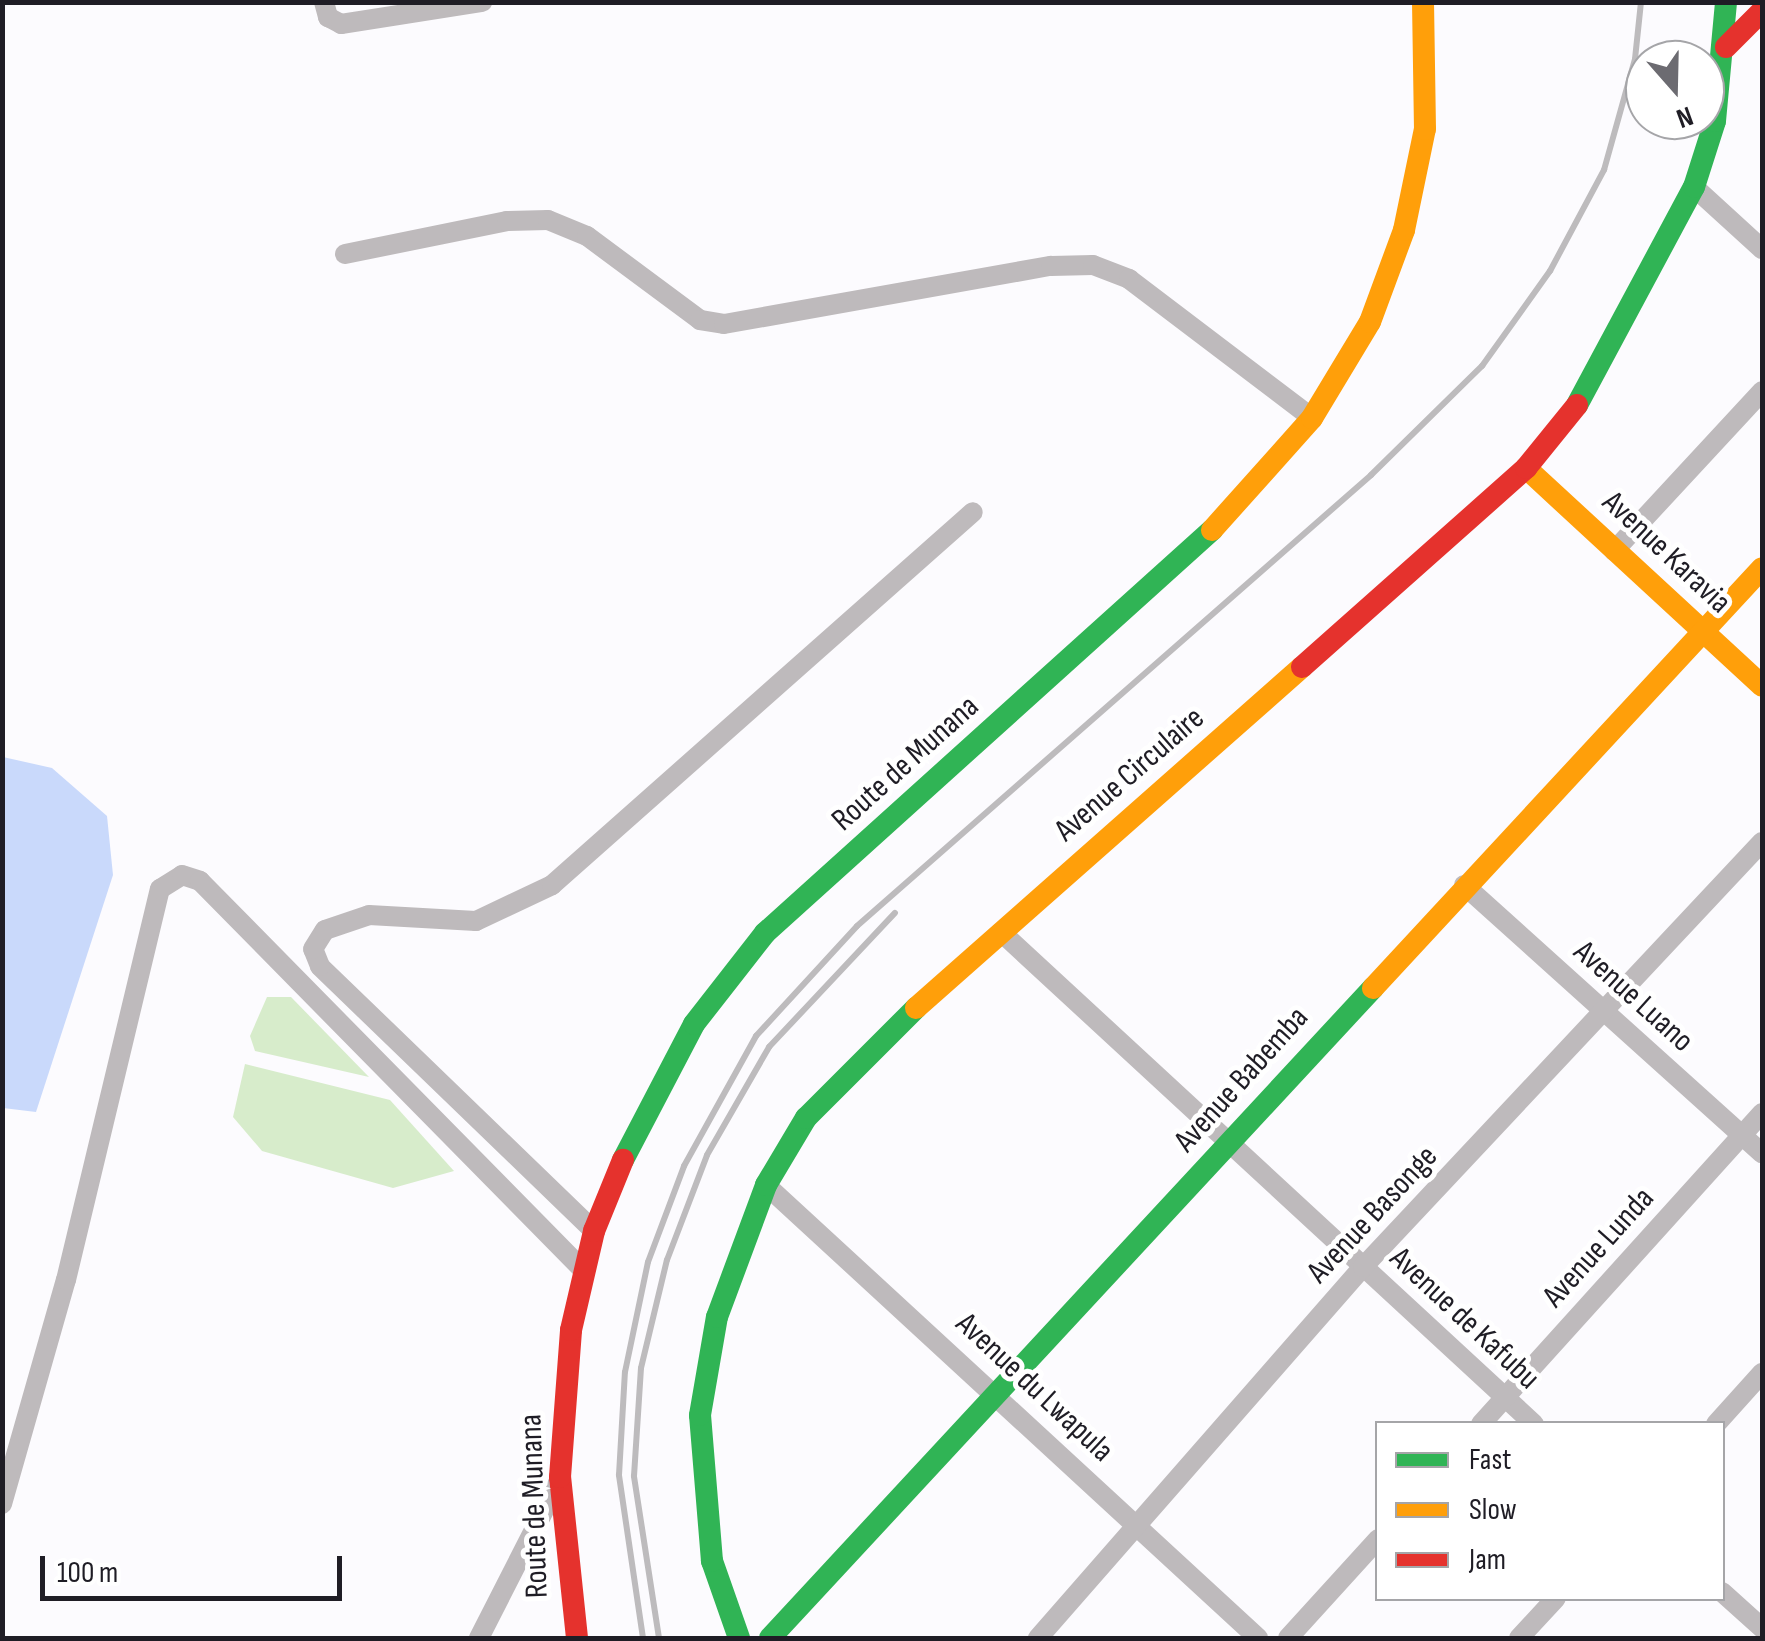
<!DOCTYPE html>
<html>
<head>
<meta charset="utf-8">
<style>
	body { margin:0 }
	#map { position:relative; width:1765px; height:1641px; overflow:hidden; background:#fcfbfe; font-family:"Sofia Sans Condensed",sans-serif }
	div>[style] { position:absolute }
	.green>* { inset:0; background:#d7eccb }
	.water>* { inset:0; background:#c9d9fb }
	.street>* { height:20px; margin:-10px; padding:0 10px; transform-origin:10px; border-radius:10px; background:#bebabc }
	.fast>* { height:22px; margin:-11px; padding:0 11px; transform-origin:11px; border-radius:11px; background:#30b455 }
	.slow>* { height:22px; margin:-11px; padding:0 11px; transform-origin:11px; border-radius:11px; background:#ff9f0a }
	.jam>* { height:22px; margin:-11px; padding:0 11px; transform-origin:11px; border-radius:11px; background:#e5322d }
	.rail>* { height:6px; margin:-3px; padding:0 3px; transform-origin:3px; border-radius:3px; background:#bdbbbd }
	span { translate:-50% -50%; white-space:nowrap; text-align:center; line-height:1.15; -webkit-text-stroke:10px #fff; paint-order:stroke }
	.street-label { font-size:32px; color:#1f1d25 }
	.frame { position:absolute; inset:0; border:5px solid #1f1d25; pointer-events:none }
	.legend { position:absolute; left:1375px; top:1421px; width:350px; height:180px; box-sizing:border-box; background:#fff; border:2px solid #a5a5a8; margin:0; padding:12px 18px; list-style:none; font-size:30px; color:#1f1d25 }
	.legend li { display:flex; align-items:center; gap:20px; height:50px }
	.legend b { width:50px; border:2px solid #a5a5a8 }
	.north { position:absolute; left:1625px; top:40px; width:100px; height:100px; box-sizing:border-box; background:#fff; border:2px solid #a5a5a8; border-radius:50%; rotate:160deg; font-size:28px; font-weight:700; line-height:40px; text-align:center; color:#1f1d25 }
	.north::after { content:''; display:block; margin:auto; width:35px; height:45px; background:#6c6b71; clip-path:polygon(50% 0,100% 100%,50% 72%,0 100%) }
	.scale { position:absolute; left:40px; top:1556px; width:302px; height:45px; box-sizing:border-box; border:5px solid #1f1d25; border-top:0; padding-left:12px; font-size:30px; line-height:35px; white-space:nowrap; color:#1f1d25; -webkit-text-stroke:8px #fff; paint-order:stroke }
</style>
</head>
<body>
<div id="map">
	<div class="green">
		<div style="clip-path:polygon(267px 997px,291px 997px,369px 1077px,255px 1051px,250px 1036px)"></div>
		<div style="clip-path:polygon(245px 1064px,390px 1100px,454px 1171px,393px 1188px,262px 1151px,233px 1117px)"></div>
	</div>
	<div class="water">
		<div style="clip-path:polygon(3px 757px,52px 768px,107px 816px,113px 875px,36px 1112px,3px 1108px)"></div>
	</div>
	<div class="street">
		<div style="left:324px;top:2px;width:16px;rotate:75deg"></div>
		<div style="left:328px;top:17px;width:15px;rotate:28deg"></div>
		<div style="left:341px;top:24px;width:143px;rotate:-8.9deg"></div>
		<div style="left:1694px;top:187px;width:92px;rotate:42.4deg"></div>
		<div style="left:345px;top:254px;width:165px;rotate:-11.5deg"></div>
		<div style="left:507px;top:221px;width:41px;rotate:-1.4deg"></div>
		<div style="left:548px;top:220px;width:42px;rotate:22.3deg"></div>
		<div style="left:587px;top:236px;width:141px;rotate:36.6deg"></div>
		<div style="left:700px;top:320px;width:24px;rotate:9deg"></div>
		<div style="left:724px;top:324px;width:332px;rotate:-10.1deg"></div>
		<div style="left:1051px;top:266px;width:42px;rotate:-1.4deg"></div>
		<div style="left:1093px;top:265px;width:39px;rotate:21deg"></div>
		<div style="left:1129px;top:279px;width:230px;rotate:37.2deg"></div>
		<div style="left:1614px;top:551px;width:218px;rotate:-47.2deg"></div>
		<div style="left:1464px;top:885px;width:401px;rotate:42deg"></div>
		<div style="left:1001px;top:932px;width:725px;rotate:42.71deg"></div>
		<div style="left:766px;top:1185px;width:669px;rotate:42.64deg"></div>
		<div style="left:594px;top:1231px;width:381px;rotate:-136deg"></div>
		<div style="left:320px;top:966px;width:18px;rotate:-112deg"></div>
		<div style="left:313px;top:949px;width:22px;rotate:-58deg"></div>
		<div style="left:325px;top:930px;width:46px;rotate:-18.8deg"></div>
		<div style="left:369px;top:915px;width:107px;rotate:3.2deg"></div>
		<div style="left:476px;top:921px;width:84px;rotate:-25.3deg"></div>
		<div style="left:552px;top:885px;width:562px;rotate:-41.54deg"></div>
		<div style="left:1481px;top:1424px;width:419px;rotate:-47.9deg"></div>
		<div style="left:1716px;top:1424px;width:69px;rotate:-48deg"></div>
		<div style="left:2px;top:1504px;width:233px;rotate:-74.1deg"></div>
		<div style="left:66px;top:1280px;width:402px;rotate:-76.5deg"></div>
		<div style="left:160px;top:889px;width:26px;rotate:-32deg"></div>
		<div style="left:182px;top:875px;width:19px;rotate:18deg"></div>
		<div style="left:200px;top:881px;width:547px;rotate:45.44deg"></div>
		<div style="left:1722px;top:1592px;width:54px;rotate:42deg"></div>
		<div style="left:479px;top:1638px;width:178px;rotate:-63deg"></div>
		<div style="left:1038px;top:1638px;width:493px;rotate:-48.8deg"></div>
		<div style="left:1363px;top:1267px;width:583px;rotate:-46.81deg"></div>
		<div style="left:1288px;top:1638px;width:134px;rotate:-47.7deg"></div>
		<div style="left:1519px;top:1638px;width:54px;rotate:-47.2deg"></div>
	</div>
	<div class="fast">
		<div style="left:1577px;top:405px;width:247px;rotate:-61.8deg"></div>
		<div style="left:1694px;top:187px;width:69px;rotate:-72.3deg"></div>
		<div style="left:1715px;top:121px;width:120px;rotate:-84.7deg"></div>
		<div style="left:623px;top:1160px;width:153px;rotate:-62.4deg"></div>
		<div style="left:694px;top:1024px;width:115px;rotate:-52deg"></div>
		<div style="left:765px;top:933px;width:602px;rotate:-42.04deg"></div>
		<div style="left:739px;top:1638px;width:82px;rotate:-109.3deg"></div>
		<div style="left:712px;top:1561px;width:146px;rotate:-94.7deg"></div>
		<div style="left:700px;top:1415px;width:99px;rotate:-80.2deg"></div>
		<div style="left:717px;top:1317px;width:141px;rotate:-69.6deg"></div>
		<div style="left:766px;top:1185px;width:78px;rotate:-59.2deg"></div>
		<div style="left:806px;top:1118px;width:156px;rotate:-45deg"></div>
		<div style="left:770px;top:1638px;width:887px;rotate:-47.15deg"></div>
	</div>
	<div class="slow">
		<div style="left:1526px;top:468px;width:321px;rotate:42.7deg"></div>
		<div style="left:1212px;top:530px;width:150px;rotate:-48.2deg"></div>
		<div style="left:1312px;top:418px;width:112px;rotate:-58.9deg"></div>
		<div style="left:1370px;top:322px;width:98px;rotate:-69.7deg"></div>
		<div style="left:1404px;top:230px;width:103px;rotate:-78.3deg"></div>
		<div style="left:1425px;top:129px;width:127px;rotate:-90.9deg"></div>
		<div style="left:1373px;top:988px;width:572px;rotate:-47.19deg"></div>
		<div style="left:916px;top:1008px;width:515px;rotate:-41.46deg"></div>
	</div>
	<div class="jam">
		<div style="left:1726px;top:47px;width:51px;rotate:-45deg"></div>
		<div style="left:1302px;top:667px;width:300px;rotate:-41.6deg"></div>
		<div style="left:1526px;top:468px;width:81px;rotate:-51deg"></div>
		<div style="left:577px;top:1638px;width:162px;rotate:-96deg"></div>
		<div style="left:560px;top:1477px;width:147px;rotate:-85.7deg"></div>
		<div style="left:571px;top:1330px;width:102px;rotate:-76.9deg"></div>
		<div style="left:594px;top:1231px;width:77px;rotate:-67.8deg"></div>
	</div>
	<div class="rail">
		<div style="left:643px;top:1638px;width:165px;rotate:-98.4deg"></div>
		<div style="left:619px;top:1475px;width:103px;rotate:-86.7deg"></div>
		<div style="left:625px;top:1372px;width:112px;rotate:-78.2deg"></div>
		<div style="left:648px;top:1262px;width:103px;rotate:-69.4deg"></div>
		<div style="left:684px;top:1166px;width:149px;rotate:-61deg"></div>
		<div style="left:756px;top:1036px;width:149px;rotate:-47.4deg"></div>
		<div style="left:857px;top:926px;width:684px;rotate:-41.26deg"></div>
		<div style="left:1371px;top:475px;width:156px;rotate:-44.5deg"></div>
		<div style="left:1482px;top:366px;width:117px;rotate:-54.4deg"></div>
		<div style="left:1550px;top:271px;width:115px;rotate:-61.9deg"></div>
		<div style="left:1604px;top:170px;width:115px;rotate:-74.4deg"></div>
		<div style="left:1635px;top:59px;width:57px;rotate:-84deg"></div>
		<div style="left:659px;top:1638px;width:164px;rotate:-98.8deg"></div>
		<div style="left:634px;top:1476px;width:108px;rotate:-86.3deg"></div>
		<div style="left:641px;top:1368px;width:111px;rotate:-76.5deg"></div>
		<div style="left:667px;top:1260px;width:112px;rotate:-69.1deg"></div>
		<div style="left:707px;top:1155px;width:125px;rotate:-60.1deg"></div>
		<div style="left:769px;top:1047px;width:184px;rotate:-46.8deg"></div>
	</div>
	<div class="street-label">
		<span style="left:1666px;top:553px;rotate:43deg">Avenue Karavia</span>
		<span style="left:906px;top:764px;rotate:-42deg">Route de Munana</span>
		<span style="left:1130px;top:775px;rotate:-41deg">Avenue Circulaire</span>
		<span style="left:1633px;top:997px;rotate:42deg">Avenue Luano</span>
		<span style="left:1242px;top:1080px;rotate:-48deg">Avenue Babemba</span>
		<span style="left:1373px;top:1215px;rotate:-47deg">Avenue Basonge</span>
		<span style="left:1599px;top:1248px;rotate:-48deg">Avenue Lunda</span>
		<span style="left:1464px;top:1319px;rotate:43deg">Avenue de Kafubu</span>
		<span style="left:1034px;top:1388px;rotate:43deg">Avenue du Lwapula</span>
		<span style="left:535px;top:1506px;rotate:-92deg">Route de Munana</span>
	</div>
	<div class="frame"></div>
	<ul class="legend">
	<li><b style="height:12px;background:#30b455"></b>Fast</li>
	<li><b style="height:12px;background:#ff9f0a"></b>Slow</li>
	<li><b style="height:12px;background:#e5322d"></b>Jam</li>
	</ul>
	<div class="north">N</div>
	<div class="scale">100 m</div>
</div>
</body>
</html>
